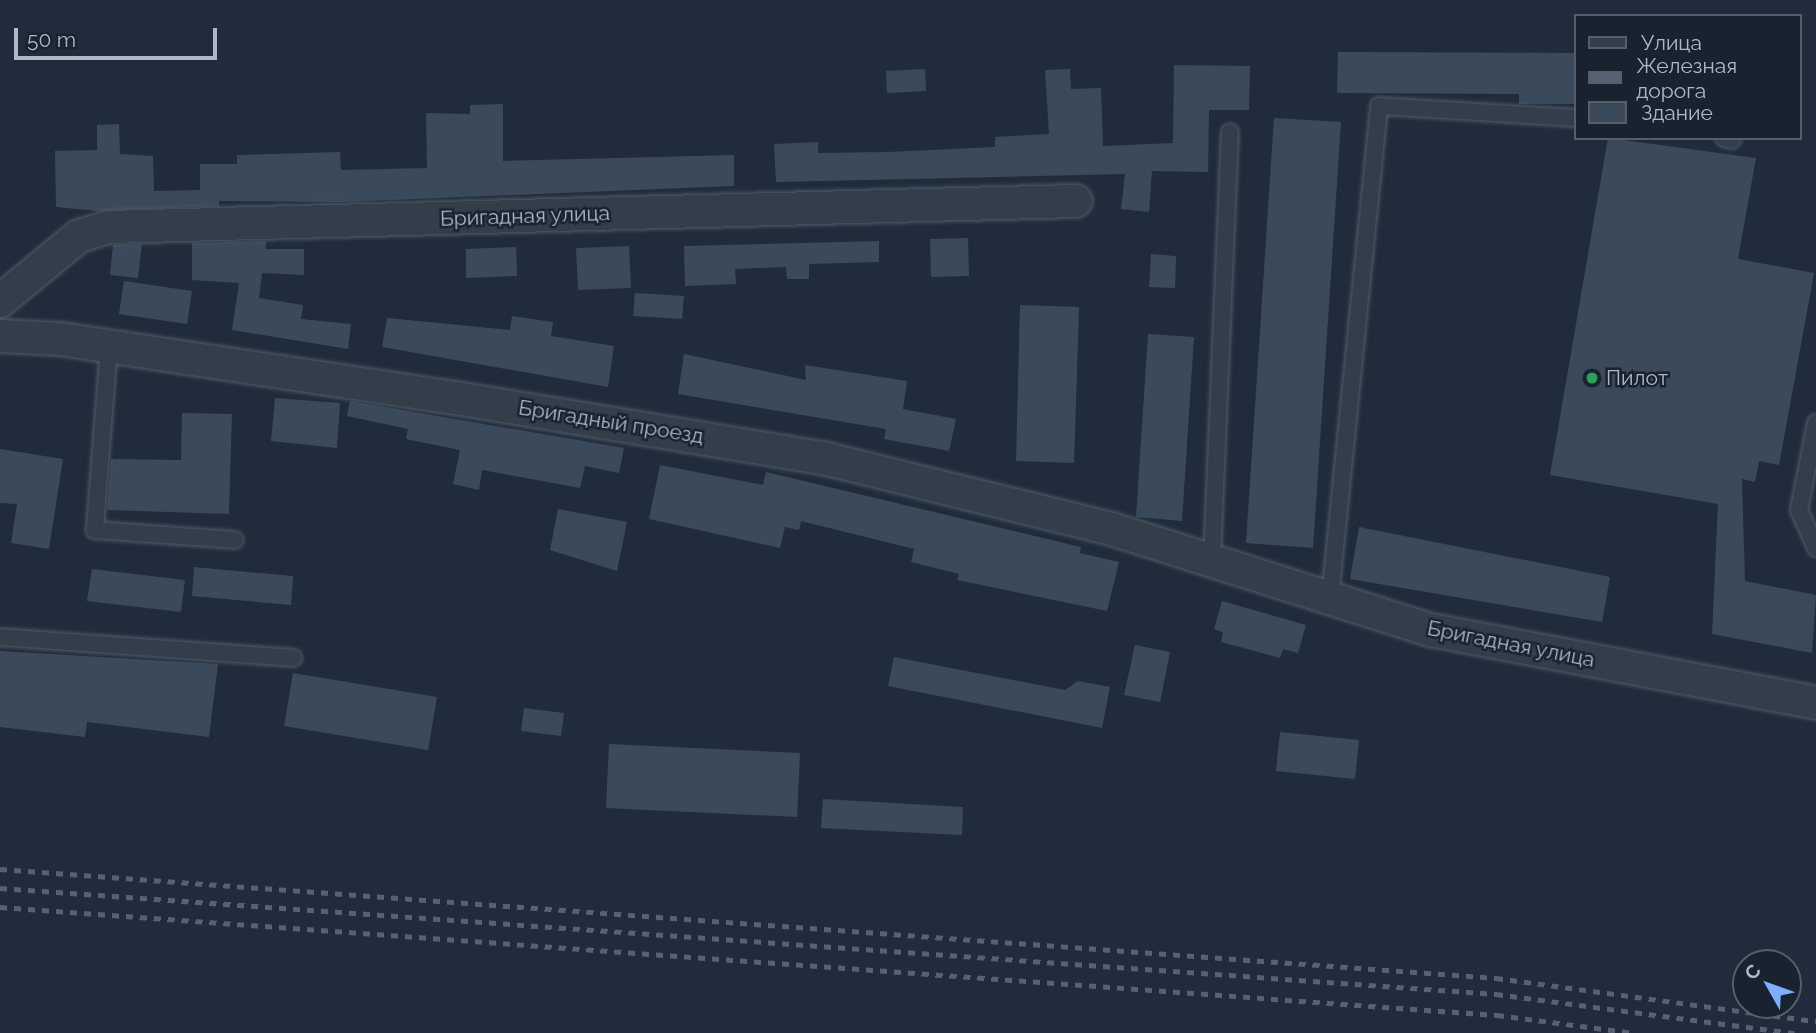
<!DOCTYPE html>
<html>
<head>
<meta charset="utf-8">
<style>
	body { margin:0 }
	#map { position:relative; width:1816px; height:1033px; overflow:hidden; background:#202c3b; font-family:Raleway,sans-serif }
	div>[style] { position:absolute }
	.building>* { inset:0; background:#3b4a5b }
	.roads { filter:drop-shadow(0 0 2px #515b69) drop-shadow(0 0 2px #515b69) }
	.service>* { height:16px; margin:-8px; padding:0 8px; transform-origin:8px; border-radius:8px; background:#343e4b }
	.minor>* { height:32px; margin:-16px; padding:0 16px; transform-origin:16px; border-radius:16px; background:#343e4b }
	.rail>* { height:5px; margin-top:-2.5px; transform-origin:0; background:repeating-linear-gradient(90deg,#556273 0 7px,transparent 0 14px) }
	.dots>* { width:19px; height:19px; translate:-50% -50%; box-sizing:border-box; border:4px solid #192330; border-radius:50% }
	span { translate:-50% -50%; white-space:nowrap; text-align:center; line-height:1.15; -webkit-text-stroke:5px #192330; paint-order:stroke }
	.street-label { font-size:21px; color:#aeb8c7 }
	.poi-label { font-size:21px; color:#aeb8c7 }
	.left { translate:0 -50%; text-align:left }
	.legend { position:absolute; left:1574px; top:14px; width:228px; height:126px; box-sizing:border-box; background:#192330; border:2px solid #555f6c; margin:0; padding:9px 12px; list-style:none; font-size:21px; color:#aeb8c7 }
	.legend li { display:flex; align-items:center; gap:14px; height:35px }
	.legend b { width:35px; border:2px solid #555f6c }
	.north { position:absolute; left:1732px; top:949px; width:70px; height:70px; box-sizing:border-box; background:#192330; border:2px solid #555f6c; border-radius:50%; rotate:310deg; font-size:19px; font-weight:700; line-height:28px; text-align:center; color:#aeb8c7 }
	.north::after { content:''; display:block; margin:auto; width:24px; height:32px; background:#7cb0ff; clip-path:polygon(50% 0,100% 100%,50% 72%,0 100%) }
	.scale { position:absolute; left:14px; top:28px; width:203px; height:32px; box-sizing:border-box; border:4px solid #aeb8c7; border-top:0; padding-left:9px; font-size:21px; line-height:24px; white-space:nowrap; color:#aeb8c7; -webkit-text-stroke:5px #192330; paint-order:stroke }
</style>
</head>
<body>
<div id="map">
	<div class="building">
		<div style="clip-path:polygon(1338px 52px,1576px 53px,1576px 104px,1519px 104px,1519px 94px,1337px 93px)"></div>
		<div style="clip-path:polygon(1174px 65px,1250px 66px,1249px 110px,1209px 110px,1208px 172px,1152px 171px,1149px 212px,1121px 209px,1125px 174px,776px 182px,774px 144px,818px 142px,818px 153px,888px 152px,995px 147px,995px 137px,1049px 134px,1045px 70px,1070px 69px,1071px 89px,1101px 88px,1103px 146px,1173px 143px)"></div>
		<div style="clip-path:polygon(925px 69px,926px 91px,887px 93px,886px 71px)"></div>
		<div style="clip-path:polygon(503px 104px,503px 161px,734px 155px,734px 186px,339px 202px,219px 201px,219px 206px,98px 211px,56px 207px,55px 151px,97px 150px,97px 125px,119px 124px,120px 154px,153px 156px,154px 191px,200px 190px,200px 164px,237px 164px,237px 155px,340px 152px,341px 170px,427px 168px,426px 113px,470px 114px,470px 105px)"></div>
		<div style="clip-path:polygon(1274px 118px,1341px 122px,1313px 548px,1246px 543px)"></div>
		<div style="clip-path:polygon(1608px 138px,1756px 158px,1738px 259px,1814px 273px,1779px 465px,1759px 461px,1755px 482px,1742px 479px,1745px 581px,1816px 595px,1812px 653px,1712px 634px,1718px 504px,1550px 475px)"></div>
		<div style="clip-path:polygon(968px 238px,969px 276px,931px 277px,930px 239px)"></div>
		<div style="clip-path:polygon(266px 241px,266px 249px,304px 249px,304px 275px,262px 273px,259px 298px,303px 305px,301px 319px,351px 324px,348px 349px,232px 330px,239px 283px,192px 280px,192px 243px)"></div>
		<div style="clip-path:polygon(879px 241px,879px 262px,809px 264px,809px 279px,787px 279px,786px 267px,735px 269px,736px 284px,685px 286px,684px 246px)"></div>
		<div style="clip-path:polygon(142px 244px,138px 278px,110px 275px,113px 245px)"></div>
		<div style="clip-path:polygon(629px 246px,631px 288px,578px 290px,576px 248px)"></div>
		<div style="clip-path:polygon(516px 247px,517px 276px,466px 278px,466px 249px)"></div>
		<div style="clip-path:polygon(1151px 254px,1176px 256px,1175px 288px,1149px 287px)"></div>
		<div style="clip-path:polygon(124px 281px,192px 291px,187px 324px,119px 314px)"></div>
		<div style="clip-path:polygon(635px 293px,684px 296px,682px 319px,633px 316px)"></div>
		<div style="clip-path:polygon(1020px 305px,1079px 307px,1074px 463px,1016px 461px)"></div>
		<div style="clip-path:polygon(512px 316px,553px 322px,551px 336px,614px 346px,608px 387px,382px 347px,387px 318px,510px 330px)"></div>
		<div style="clip-path:polygon(1148px 334px,1194px 337px,1182px 521px,1136px 517px)"></div>
		<div style="clip-path:polygon(684px 354px,806px 380px,805px 365px,907px 381px,903px 409px,956px 419px,949px 451px,884px 439px,886px 429px,678px 394px)"></div>
		<div style="clip-path:polygon(275px 398px,340px 403px,337px 448px,271px 441px)"></div>
		<div style="clip-path:polygon(350px 401px,624px 448px,619px 473px,585px 466px,580px 488px,482px 470px,479px 490px,453px 484px,460px 450px,406px 439px,408px 429px,347px 416px)"></div>
		<div style="clip-path:polygon(182px 413px,232px 414px,229px 514px,107px 510px,111px 459px,181px 460px)"></div>
		<div style="clip-path:polygon(0 449px,63px 459px,49px 549px,11px 543px,17px 504px,0 503px)"></div>
		<div style="clip-path:polygon(660px 465px,763px 485px,766px 472px,1081px 547px,1080px 553px,1119px 562px,1107px 611px,957px 580px,959px 574px,911px 562px,914px 549px,801px 521px,799px 530px,785px 527px,780px 548px,649px 519px)"></div>
		<div style="clip-path:polygon(558px 509px,627px 522px,617px 571px,550px 550px)"></div>
		<div style="clip-path:polygon(1359px 527px,1610px 577px,1602px 622px,1350px 579px)"></div>
		<div style="clip-path:polygon(194px 567px,293px 576px,291px 605px,192px 596px)"></div>
		<div style="clip-path:polygon(92px 569px,185px 580px,181px 612px,87px 601px)"></div>
		<div style="clip-path:polygon(1222px 601px,1306px 625px,1298px 653px,1283px 649px,1280px 658px,1221px 642px,1223px 632px,1214px 629px)"></div>
		<div style="clip-path:polygon(1135px 645px,1170px 652px,1160px 702px,1124px 695px)"></div>
		<div style="clip-path:polygon(0 651px,218px 664px,209px 737px,87px 722px,85px 737px,0 727px)"></div>
		<div style="clip-path:polygon(894px 657px,1065px 690px,1078px 681px,1110px 687px,1102px 728px,888px 686px)"></div>
		<div style="clip-path:polygon(293px 673px,437px 697px,428px 750px,284px 726px)"></div>
		<div style="clip-path:polygon(524px 708px,564px 713px,561px 736px,521px 731px)"></div>
		<div style="clip-path:polygon(1280px 732px,1359px 740px,1355px 779px,1276px 771px)"></div>
		<div style="clip-path:polygon(609px 744px,800px 753px,797px 817px,606px 808px)"></div>
		<div style="clip-path:polygon(823px 799px,963px 807px,962px 835px,821px 828px)"></div>
	</div>
	<div class="roads">
		<div class="service">
			<div style="left:1724px;top:138px;width:8px;rotate:14deg"></div>
			<div style="left:109px;top:346px;width:185px;rotate:94.4deg"></div>
			<div style="left:95px;top:530px;width:140px;rotate:4.1deg"></div>
			<div style="left:1816px;top:423px;width:89px;rotate:101.1deg"></div>
			<div style="left:1799px;top:510px;width:42px;rotate:65.9deg"></div>
			<div style="left:1212px;top:560px;width:428px;rotate:-87.6deg"></div>
			<div style="left:1330px;top:598px;width:494px;rotate:-84.3deg"></div>
			<div style="left:1379px;top:106px;width:197px;rotate:3.5deg"></div>
			<div style="left:0;top:637px;width:294px;rotate:4.1deg"></div>
		</div>
		<div class="minor">
			<div style="left:0;top:301px;width:102px;rotate:-39.4deg"></div>
			<div style="left:79px;top:236px;width:30px;rotate:-17deg"></div>
			<div style="left:108px;top:227px;width:968px;rotate:-1.54deg"></div>
			<div style="left:0;top:336px;width:60px;rotate:2.9deg"></div>
			<div style="left:60px;top:339px;width:399px;rotate:8.5deg"></div>
			<div style="left:455px;top:398px;width:377px;rotate:9.3deg"></div>
			<div style="left:827px;top:459px;width:293px;rotate:13.8deg"></div>
			<div style="left:1112px;top:529px;width:335px;rotate:17.6deg"></div>
			<div style="left:1431px;top:630px;width:392px;rotate:10.7deg"></div>
		</div>
	</div>
	<div class="rail">
		<div style="left:0;top:869px;width:1500px;rotate:4.17deg"></div>
		<div style="left:1496px;top:978px;width:323px;rotate:7.7deg"></div>
		<div style="left:0;top:888px;width:1500px;rotate:4.05deg"></div>
		<div style="left:1496px;top:994px;width:301px;rotate:7.5deg"></div>
		<div style="left:0;top:907px;width:1501px;rotate:4.13deg"></div>
		<div style="left:1497px;top:1015px;width:138px;rotate:7.5deg"></div>
	</div>
	<div class="dots">
		<div style="left:1592px;top:378px;background:#2e9e5b"></div>
	</div>
	<div class="street-label">
		<span style="left:525px;top:216px;rotate:-2deg">Бригадная улица</span>
		<span style="left:611px;top:422px;rotate:9deg">Бригадный проезд</span>
		<span style="left:1511px;top:644px;rotate:11deg">Бригадная улица</span>
	</div>
	<div class="poi-label">
		<span class="left" style="left:1606px;top:378px">Пилот</span>
	</div>
	<ul class="legend">
	<li><b style="height:9px;background:#343e4b"></b>Улица</li>
	<li><b style="height:9px;background:#556273"></b>Железная дорога</li>
	<li><b style="height:19px;background:#3b4a5b"></b>Здание</li>
	</ul>
	<div class="north">С</div>
	<div class="scale">50 m</div>
</div>
</body>
</html>
